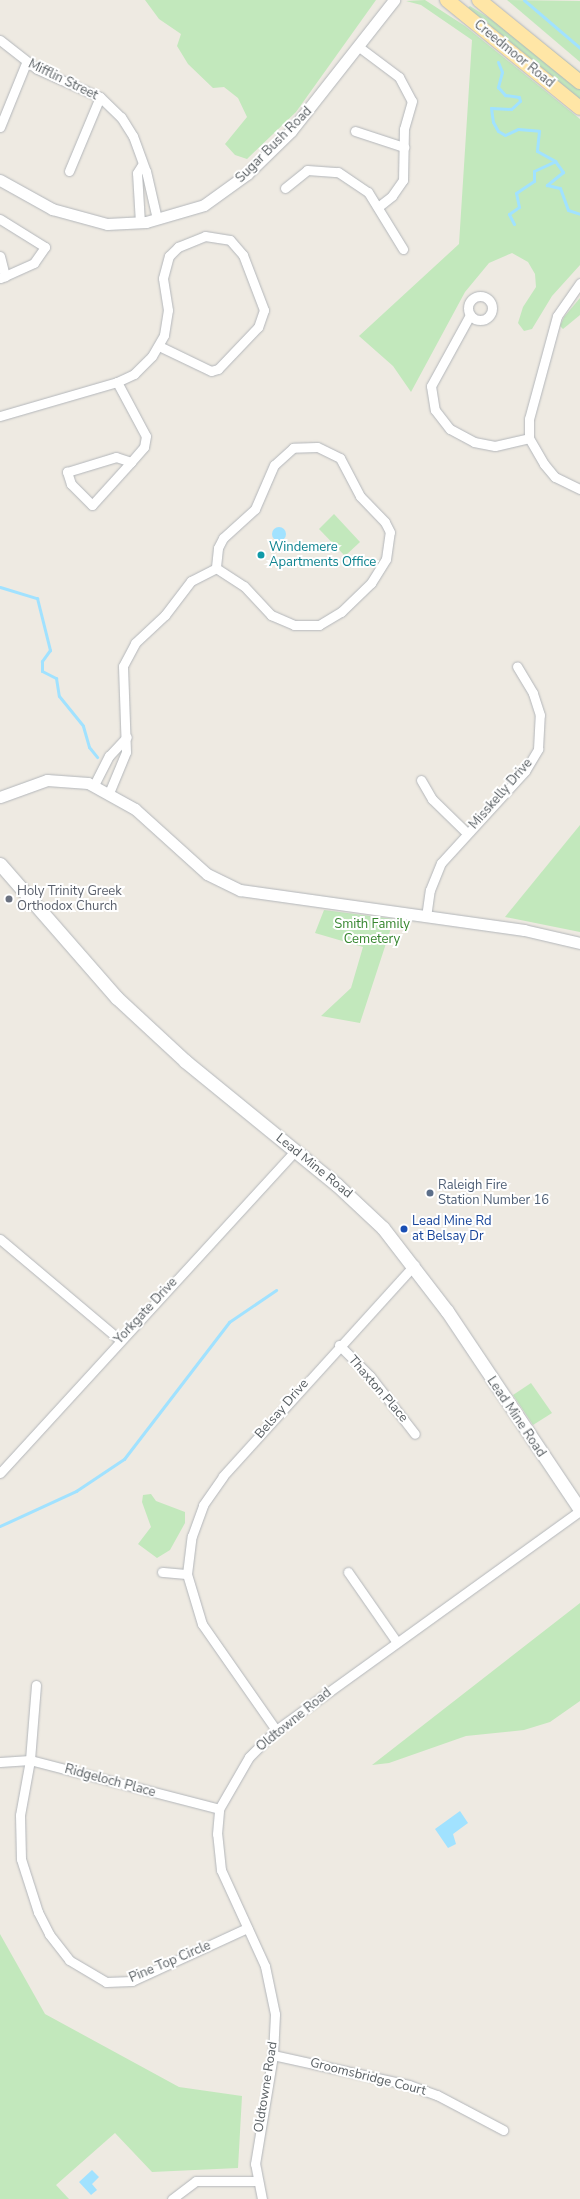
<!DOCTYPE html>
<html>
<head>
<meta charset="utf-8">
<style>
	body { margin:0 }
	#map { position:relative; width:580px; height:2199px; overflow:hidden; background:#eeeae2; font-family:"Nunito Sans",sans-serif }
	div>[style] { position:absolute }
	.green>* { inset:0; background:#c2e8bc }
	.water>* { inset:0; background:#a1e2ff }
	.round { border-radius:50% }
	.stream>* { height:3px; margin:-1.5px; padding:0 1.5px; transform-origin:1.5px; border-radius:1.5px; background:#a1e2ff }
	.roads { filter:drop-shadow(0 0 1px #b3b6ba) drop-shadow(0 0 1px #b3b6ba) }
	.minor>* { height:9px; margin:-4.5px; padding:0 4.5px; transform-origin:4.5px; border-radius:4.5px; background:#fff }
	.minor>.ring { margin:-4.5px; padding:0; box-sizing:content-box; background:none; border:9px solid #fff; border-radius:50% }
	.tertiary>* { height:11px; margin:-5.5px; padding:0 5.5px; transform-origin:5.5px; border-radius:5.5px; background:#fff }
	.secondary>* { height:13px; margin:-6.5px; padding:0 6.5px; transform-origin:6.5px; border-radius:6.5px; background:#fff }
	.primary>* { height:14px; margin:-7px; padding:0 7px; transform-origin:7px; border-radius:7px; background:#ffe6a6 }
	.dots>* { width:11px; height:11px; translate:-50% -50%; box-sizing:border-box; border:2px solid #fff; border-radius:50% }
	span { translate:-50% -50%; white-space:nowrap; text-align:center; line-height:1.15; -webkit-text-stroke:4px #fff; paint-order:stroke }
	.street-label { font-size:13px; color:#5a6064 }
	.culture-label { font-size:13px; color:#0d838f }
	.left { translate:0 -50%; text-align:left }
	.worship-label { font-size:13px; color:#5b616d }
	.park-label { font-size:13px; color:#36862f }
	.service-label { font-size:13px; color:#4e5e75 }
	.transit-label { font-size:13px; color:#164399 }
</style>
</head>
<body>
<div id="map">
	<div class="green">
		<div style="clip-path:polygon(145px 0,376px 0,296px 112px,247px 159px,235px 155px,225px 144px,247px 117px,238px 98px,224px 87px,213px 88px,188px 64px,177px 46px,181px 34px,159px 19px)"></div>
		<div style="clip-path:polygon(425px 0,465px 26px,580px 119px,580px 265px,552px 296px,532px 329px,524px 331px,518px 323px,523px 307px,536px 287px,535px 274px,528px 262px,512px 253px,489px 263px,465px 292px,411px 392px,393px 366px,359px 336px,459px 244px,472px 40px,421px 5px,406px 1px)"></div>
		<div style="clip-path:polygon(489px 0,580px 72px,580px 74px)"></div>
		<div style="clip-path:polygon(507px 0,580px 1px,580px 62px)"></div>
		<div style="clip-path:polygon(470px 6px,509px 31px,580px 89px,580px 101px,467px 9px)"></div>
		<div style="clip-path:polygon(580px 298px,580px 315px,563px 329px,560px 326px,564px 317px)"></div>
		<div style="clip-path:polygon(334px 514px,360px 542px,345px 556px,319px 529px)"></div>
		<div style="clip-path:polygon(580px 825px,580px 932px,505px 917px)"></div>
		<div style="clip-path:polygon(324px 910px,394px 919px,360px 1023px,321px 1016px,351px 988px,363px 947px,315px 933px)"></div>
		<div style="clip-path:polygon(531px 1383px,552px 1413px,533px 1425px,513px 1395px)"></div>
		<div style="clip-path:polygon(151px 1494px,156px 1501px,185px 1512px,185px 1523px,170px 1550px,157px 1558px,138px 1544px,151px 1527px,142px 1502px,143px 1495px)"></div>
		<div style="clip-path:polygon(580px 1603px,580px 1701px,550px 1722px,524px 1730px,466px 1736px,389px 1763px,372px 1765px)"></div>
		<div style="clip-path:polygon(0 1934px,45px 2014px,179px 2087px,242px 2096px,238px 2168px,152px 2172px,115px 2133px,56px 2185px,69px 2199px,0 2199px)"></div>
	</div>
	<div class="water">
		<div class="round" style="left:272px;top:527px;width:14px;height:14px"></div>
		<div style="clip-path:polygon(460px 1811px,468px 1823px,453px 1834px,456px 1844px,448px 1848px,435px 1829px)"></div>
		<div style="clip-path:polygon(92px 2170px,99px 2177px,92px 2184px,97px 2190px,91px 2195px,79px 2182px)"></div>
	</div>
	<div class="stream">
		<div style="left:524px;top:0;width:74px;rotate:40.6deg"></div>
		<div style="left:498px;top:62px;width:11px;rotate:68deg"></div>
		<div style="left:502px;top:72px;width:16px;rotate:105deg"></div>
		<div style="left:498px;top:87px;width:11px;rotate:49deg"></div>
		<div style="left:505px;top:95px;width:14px;rotate:8deg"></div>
		<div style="left:519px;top:97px;width:4px;rotate:76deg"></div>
		<div style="left:520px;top:101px;width:12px;rotate:138deg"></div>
		<div style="left:511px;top:109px;width:20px;rotate:-177deg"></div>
		<div style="left:491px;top:108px;width:14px;rotate:82deg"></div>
		<div style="left:493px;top:122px;width:10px;rotate:61deg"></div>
		<div style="left:498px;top:131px;width:8px;rotate:30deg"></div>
		<div style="left:505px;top:135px;width:14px;rotate:-25deg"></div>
		<div style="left:518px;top:129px;width:21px;rotate:5deg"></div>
		<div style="left:539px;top:131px;width:20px;rotate:96deg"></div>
		<div style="left:537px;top:151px;width:21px;rotate:29deg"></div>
		<div style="left:555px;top:161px;width:14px;rotate:54deg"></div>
		<div style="left:563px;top:172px;width:21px;rotate:141deg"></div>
		<div style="left:547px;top:185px;width:13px;rotate:13deg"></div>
		<div style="left:560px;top:188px;width:23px;rotate:70deg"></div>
		<div style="left:568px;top:210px;width:13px;rotate:18deg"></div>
		<div style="left:514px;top:224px;width:11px;rotate:-117deg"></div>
		<div style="left:509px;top:214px;width:12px;rotate:-35deg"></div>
		<div style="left:519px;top:207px;width:14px;rotate:-102deg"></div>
		<div style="left:516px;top:193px;width:22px;rotate:-34deg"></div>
		<div style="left:534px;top:181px;width:10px;rotate:-90deg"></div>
		<div style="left:534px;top:171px;width:23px;rotate:-25deg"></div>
		<div style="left:0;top:587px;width:39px;rotate:17deg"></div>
		<div style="left:37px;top:598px;width:54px;rotate:76deg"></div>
		<div style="left:50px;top:650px;width:14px;rotate:126deg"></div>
		<div style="left:42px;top:661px;width:10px;rotate:90deg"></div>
		<div style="left:42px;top:671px;width:16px;rotate:27deg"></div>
		<div style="left:56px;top:678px;width:18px;rotate:81deg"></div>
		<div style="left:59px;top:696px;width:38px;rotate:51deg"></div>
		<div style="left:83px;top:726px;width:22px;rotate:74deg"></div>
		<div style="left:89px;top:747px;width:13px;rotate:51deg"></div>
		<div style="left:0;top:1526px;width:84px;rotate:-24.7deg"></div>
		<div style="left:76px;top:1491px;width:58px;rotate:-33.7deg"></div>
		<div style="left:124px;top:1459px;width:173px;rotate:-52.5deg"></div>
		<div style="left:229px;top:1322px;width:57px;rotate:-34.2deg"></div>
	</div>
	<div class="roads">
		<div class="minor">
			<div style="left:0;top:40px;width:47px;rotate:38.1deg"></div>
			<div style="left:37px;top:69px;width:69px;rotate:24deg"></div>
			<div style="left:100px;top:97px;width:29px;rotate:44deg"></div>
			<div style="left:121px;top:117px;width:22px;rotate:58deg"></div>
			<div style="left:133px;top:136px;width:37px;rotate:70deg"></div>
			<div style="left:146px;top:171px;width:49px;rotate:77.1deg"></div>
			<div style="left:359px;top:47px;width:50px;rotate:36.9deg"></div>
			<div style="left:399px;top:77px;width:27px;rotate:62deg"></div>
			<div style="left:412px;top:101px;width:29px;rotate:106deg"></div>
			<div style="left:404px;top:129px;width:51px;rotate:91.1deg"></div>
			<div style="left:403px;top:180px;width:19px;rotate:125deg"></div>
			<div style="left:392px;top:196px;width:18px;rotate:142deg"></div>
			<div style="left:0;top:127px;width:69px;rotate:-67.9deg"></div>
			<div style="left:355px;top:131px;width:52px;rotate:18.1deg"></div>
			<div style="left:69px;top:171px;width:80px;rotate:-67.3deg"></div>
			<div style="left:285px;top:188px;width:28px;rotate:-39deg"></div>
			<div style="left:307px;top:170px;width:31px;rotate:4deg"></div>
			<div style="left:338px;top:172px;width:36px;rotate:34deg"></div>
			<div style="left:368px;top:192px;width:67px;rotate:58.4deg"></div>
			<div style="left:0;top:219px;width:53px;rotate:31.9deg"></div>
			<div style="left:45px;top:247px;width:19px;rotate:125deg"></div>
			<div style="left:34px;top:263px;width:37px;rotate:156deg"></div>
			<div style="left:140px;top:223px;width:50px;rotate:-93.4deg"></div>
			<div style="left:137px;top:173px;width:9px;rotate:-58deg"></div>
			<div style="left:0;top:256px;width:21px;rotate:76deg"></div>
			<div style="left:580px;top:283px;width:40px;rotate:124.9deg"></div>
			<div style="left:557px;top:316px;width:107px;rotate:105.2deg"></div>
			<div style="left:529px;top:419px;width:19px;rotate:90deg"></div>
			<div style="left:529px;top:438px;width:30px;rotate:60deg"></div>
			<div style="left:544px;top:464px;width:17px;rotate:50deg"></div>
			<div style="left:555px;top:477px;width:28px;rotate:26deg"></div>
			<div class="ring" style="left:468px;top:296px;width:15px;height:15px"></div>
			<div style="left:470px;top:315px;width:81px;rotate:118.8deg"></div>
			<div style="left:431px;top:386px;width:24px;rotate:81deg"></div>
			<div style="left:435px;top:410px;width:24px;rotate:52deg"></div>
			<div style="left:450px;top:429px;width:27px;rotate:28deg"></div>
			<div style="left:474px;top:442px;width:21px;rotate:11deg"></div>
			<div style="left:495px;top:446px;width:35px;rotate:-13deg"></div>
			<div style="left:117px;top:382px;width:61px;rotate:61.8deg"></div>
			<div style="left:146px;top:436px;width:11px;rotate:100deg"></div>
			<div style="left:144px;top:447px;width:20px;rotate:131deg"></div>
			<div style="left:131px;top:462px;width:58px;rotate:132.2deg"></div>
			<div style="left:92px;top:505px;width:30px;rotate:-135deg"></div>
			<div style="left:71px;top:484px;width:13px;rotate:-108deg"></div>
			<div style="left:67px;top:472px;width:51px;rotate:-17deg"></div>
			<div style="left:116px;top:457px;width:16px;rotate:18deg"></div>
			<div style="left:0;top:416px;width:122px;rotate:-16.2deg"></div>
			<div style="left:117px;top:382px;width:19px;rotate:-25deg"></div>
			<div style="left:134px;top:374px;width:25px;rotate:-45deg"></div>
			<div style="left:152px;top:356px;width:24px;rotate:-60deg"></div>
			<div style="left:164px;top:335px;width:25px;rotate:-81deg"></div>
			<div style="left:168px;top:310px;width:32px;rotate:-99deg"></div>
			<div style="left:163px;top:278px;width:23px;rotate:-75deg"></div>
			<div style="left:169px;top:256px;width:13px;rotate:-45deg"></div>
			<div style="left:178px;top:247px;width:29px;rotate:-22deg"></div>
			<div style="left:205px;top:236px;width:25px;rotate:9deg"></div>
			<div style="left:230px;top:240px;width:20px;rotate:49deg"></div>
			<div style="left:243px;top:255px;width:59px;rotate:69.1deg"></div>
			<div style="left:264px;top:310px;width:18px;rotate:109deg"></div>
			<div style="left:258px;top:327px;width:58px;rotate:133.6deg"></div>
			<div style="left:218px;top:369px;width:7px;rotate:164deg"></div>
			<div style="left:211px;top:371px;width:58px;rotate:-154.3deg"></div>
			<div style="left:421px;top:780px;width:22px;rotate:60deg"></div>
			<div style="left:432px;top:799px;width:49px;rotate:44.2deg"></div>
			<div style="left:94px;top:785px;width:33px;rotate:-63deg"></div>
			<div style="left:109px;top:756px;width:26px;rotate:-47deg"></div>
			<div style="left:109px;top:793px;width:44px;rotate:-67.5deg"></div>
			<div style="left:126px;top:752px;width:86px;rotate:-92deg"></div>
			<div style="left:123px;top:666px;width:26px;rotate:-62deg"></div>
			<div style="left:135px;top:643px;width:41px;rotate:-43deg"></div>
			<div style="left:165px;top:615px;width:43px;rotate:-52.6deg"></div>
			<div style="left:191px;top:581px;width:28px;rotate:-27deg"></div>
			<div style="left:216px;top:568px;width:33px;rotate:33deg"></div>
			<div style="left:244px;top:586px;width:40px;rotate:47deg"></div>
			<div style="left:271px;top:615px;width:25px;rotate:23deg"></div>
			<div style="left:294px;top:625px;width:25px"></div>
			<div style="left:319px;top:625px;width:26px;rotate:-31deg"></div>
			<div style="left:341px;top:612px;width:42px;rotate:-44deg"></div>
			<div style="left:371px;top:583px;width:28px;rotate:-58deg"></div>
			<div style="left:386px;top:559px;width:27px;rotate:-82deg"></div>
			<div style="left:390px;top:532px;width:11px;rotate:-117deg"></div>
			<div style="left:385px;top:522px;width:36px;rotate:-134deg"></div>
			<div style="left:360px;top:496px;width:43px;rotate:-117.8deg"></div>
			<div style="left:340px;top:458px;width:25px;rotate:-154deg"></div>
			<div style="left:317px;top:447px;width:24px;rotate:178deg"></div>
			<div style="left:293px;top:448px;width:25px;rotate:138deg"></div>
			<div style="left:274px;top:465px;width:48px;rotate:113.4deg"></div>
			<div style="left:255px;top:509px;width:43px;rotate:137.8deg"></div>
			<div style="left:223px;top:538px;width:11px;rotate:117deg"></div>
			<div style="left:218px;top:548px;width:20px;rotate:96deg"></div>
			<div style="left:426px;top:917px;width:27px;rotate:-82deg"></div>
			<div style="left:430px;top:890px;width:29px;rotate:-68deg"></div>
			<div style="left:441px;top:863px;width:125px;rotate:-47.6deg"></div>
			<div style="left:525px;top:771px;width:26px;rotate:-59deg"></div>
			<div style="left:538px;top:749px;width:34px;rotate:-87deg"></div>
			<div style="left:540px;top:715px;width:23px;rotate:-108deg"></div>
			<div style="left:533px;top:693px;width:31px;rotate:-121deg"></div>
			<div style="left:0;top:1239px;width:157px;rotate:40.1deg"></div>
			<div style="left:339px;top:1345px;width:44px;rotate:45deg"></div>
			<div style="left:370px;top:1376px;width:73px;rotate:52.2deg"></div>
			<div style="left:0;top:1473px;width:437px;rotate:-47.5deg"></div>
			<div style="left:162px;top:1572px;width:25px;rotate:5deg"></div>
			<div style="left:348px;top:1572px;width:84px;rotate:55.2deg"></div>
			<div style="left:36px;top:1685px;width:75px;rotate:94.6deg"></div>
			<div style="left:30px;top:1760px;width:56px;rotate:100.3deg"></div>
			<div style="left:20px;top:1815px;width:44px;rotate:88.7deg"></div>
			<div style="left:21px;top:1859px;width:56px;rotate:72.2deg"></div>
			<div style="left:38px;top:1912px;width:25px;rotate:63deg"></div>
			<div style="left:49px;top:1934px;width:33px;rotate:52deg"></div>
			<div style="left:69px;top:1960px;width:43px;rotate:30.7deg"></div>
			<div style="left:106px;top:1982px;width:26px;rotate:-2deg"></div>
			<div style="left:132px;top:1981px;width:127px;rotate:-24.7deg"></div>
			<div style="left:276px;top:1730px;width:129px;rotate:-124.9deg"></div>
			<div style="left:202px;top:1624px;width:52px;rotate:-106.7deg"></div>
			<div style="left:187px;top:1574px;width:38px;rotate:-83deg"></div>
			<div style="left:192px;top:1536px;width:33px;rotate:-70deg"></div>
			<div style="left:203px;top:1505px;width:35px;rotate:-55deg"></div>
			<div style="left:223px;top:1476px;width:285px;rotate:-47.8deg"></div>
			<div style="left:0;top:1762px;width:30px;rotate:-4deg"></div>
			<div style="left:30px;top:1760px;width:195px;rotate:14.5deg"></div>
			<div style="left:273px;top:2055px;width:139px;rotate:12.4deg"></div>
			<div style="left:409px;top:2085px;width:30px;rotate:20deg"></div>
			<div style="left:437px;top:2095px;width:75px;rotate:27.9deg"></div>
			<div style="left:172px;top:2199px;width:30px;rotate:-37deg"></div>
			<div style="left:196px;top:2181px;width:60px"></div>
			<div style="left:262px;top:2199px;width:36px;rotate:-101deg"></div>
			<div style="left:255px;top:2164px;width:110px;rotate:-80.6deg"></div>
			<div style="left:273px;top:2055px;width:41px;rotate:-87.2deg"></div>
			<div style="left:275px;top:2014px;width:49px;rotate:-101.8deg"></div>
			<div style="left:265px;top:1966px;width:106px;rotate:-114.6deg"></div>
			<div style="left:221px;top:1870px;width:36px;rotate:-96deg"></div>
			<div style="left:217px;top:1834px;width:25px;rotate:-85deg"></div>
			<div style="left:219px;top:1809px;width:60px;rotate:-60deg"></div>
			<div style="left:249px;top:1757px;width:38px;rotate:-45deg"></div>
			<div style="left:276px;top:1730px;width:375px;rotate:-35.8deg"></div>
		</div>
		<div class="tertiary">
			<div style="left:0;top:180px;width:60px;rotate:29.1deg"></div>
			<div style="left:52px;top:209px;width:57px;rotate:15.3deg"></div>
			<div style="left:107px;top:224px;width:39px;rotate:-3deg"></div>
			<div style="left:146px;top:222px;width:60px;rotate:-16.3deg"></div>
			<div style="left:204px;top:205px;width:53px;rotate:-35.8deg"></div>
			<div style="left:247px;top:174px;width:62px;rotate:-44.3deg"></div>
			<div style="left:291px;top:131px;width:167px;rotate:-51.8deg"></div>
			<div style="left:0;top:797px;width:50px;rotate:-19.9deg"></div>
			<div style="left:47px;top:780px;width:41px;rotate:4.2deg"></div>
			<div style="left:88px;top:783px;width:54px;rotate:29deg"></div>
			<div style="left:135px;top:809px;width:97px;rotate:42.1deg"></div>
			<div style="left:207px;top:874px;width:37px;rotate:26deg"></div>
			<div style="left:240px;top:890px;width:287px;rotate:8deg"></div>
			<div style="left:524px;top:930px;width:57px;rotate:13.1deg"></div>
		</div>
		<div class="secondary">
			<div style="left:0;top:864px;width:178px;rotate:48.9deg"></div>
			<div style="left:117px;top:998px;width:93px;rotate:42.8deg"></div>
			<div style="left:185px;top:1061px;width:195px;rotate:39.2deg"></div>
			<div style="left:336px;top:1184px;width:64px;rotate:43.1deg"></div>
			<div style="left:383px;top:1228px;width:105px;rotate:52.4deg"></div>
			<div style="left:447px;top:1311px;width:239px;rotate:56.2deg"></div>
		</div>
		<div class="primary">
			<div style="left:447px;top:0;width:171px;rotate:39.1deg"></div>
			<div style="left:479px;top:0;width:130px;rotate:39.1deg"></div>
		</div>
	</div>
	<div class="dots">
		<div style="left:261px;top:555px;background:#0f9aa8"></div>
		<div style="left:9px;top:899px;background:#6b7280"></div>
		<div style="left:430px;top:1193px;background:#5c6f8a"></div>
		<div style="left:404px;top:1229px;background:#1a4fb4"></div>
	</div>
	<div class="street-label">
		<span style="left:514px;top:54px;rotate:39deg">Creedmoor Road</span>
		<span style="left:63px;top:80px;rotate:26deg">Mifflin Street</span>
		<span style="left:274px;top:145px;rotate:-45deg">Sugar Bush Road</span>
		<span style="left:501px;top:794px;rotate:-49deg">Misskelly Drive</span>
		<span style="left:314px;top:1166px;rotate:39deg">Lead Mine Road</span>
		<span style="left:146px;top:1311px;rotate:-47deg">Yorkgate Drive</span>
		<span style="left:378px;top:1389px;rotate:49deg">Thaxton Place</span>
		<span style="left:282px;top:1409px;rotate:-49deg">Belsay Drive</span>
		<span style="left:516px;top:1417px;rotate:56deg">Lead Mine Road</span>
		<span style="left:294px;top:1720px;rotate:-39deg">Oldtowne Road</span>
		<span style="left:110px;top:1781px;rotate:15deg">Ridgeloch Place</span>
		<span style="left:170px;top:1962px;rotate:-23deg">Pine Top Circle</span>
		<span style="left:368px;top:2077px;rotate:14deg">Groomsbridge Court</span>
		<span style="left:266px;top:2087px;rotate:-81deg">Oldtowne Road</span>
	</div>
	<div class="culture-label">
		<span class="left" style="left:269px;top:555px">Windemere<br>Apartments Office</span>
	</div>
	<div class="worship-label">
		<span class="left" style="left:17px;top:899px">Holy Trinity Greek<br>Orthodox Church</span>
	</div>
	<div class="park-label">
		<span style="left:372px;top:932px">Smith Family<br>Cemetery</span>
	</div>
	<div class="service-label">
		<span class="left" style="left:438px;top:1193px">Raleigh Fire<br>Station Number 16</span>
	</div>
	<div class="transit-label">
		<span class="left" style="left:412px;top:1229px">Lead Mine Rd<br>at Belsay Dr</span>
	</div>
</div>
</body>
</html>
